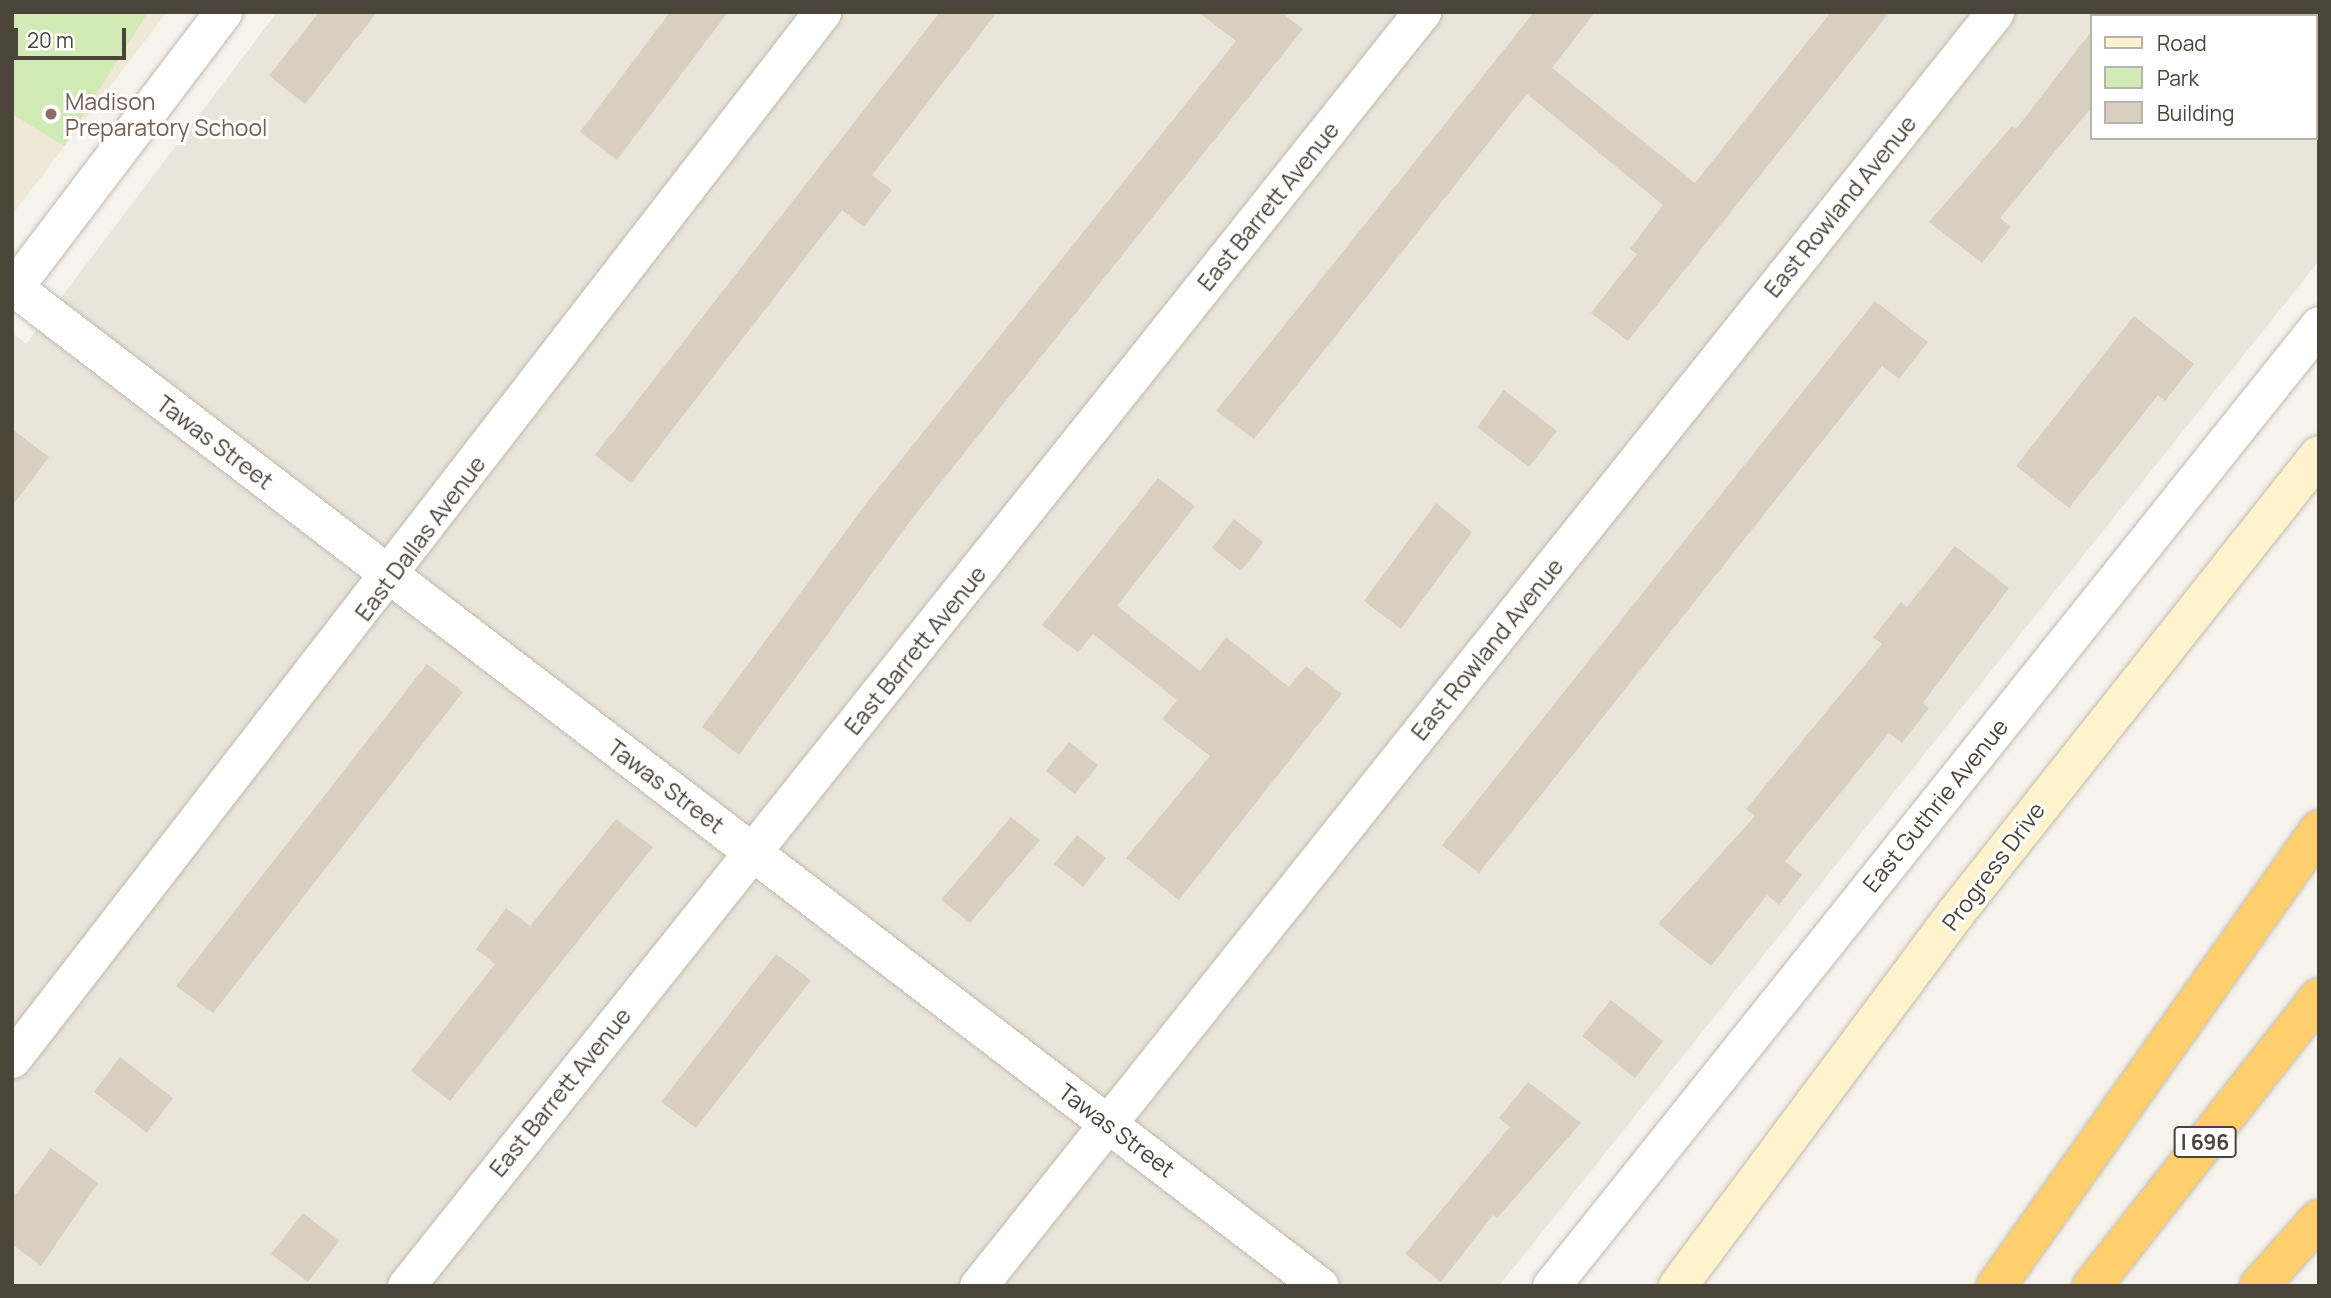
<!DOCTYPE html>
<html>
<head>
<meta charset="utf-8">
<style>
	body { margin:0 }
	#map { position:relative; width:2331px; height:1298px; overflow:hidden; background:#f6f3ec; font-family:Manrope,sans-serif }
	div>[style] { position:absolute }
	.residential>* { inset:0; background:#eae5da }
	.education>* { inset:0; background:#efe8d6 }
	.green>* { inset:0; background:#d2eab5 }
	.building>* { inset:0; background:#d8cfc1 }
	.roads { filter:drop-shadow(0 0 2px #c2bbae) drop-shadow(0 0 2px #c2bbae) }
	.street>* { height:37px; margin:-18.5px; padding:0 18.5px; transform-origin:18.5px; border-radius:18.5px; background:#fff }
	.secondary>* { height:38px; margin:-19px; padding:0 19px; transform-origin:19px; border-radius:19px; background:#fff3cd }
	.highway>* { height:38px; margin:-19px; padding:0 19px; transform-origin:19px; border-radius:19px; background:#ffcf6e }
	.dots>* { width:19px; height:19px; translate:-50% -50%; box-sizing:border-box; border:4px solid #fff; border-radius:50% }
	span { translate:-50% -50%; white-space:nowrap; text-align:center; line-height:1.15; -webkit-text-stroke:6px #fff; paint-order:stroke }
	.shield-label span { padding:2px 5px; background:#fff; border:2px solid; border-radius:5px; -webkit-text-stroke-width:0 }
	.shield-label { font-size:21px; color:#4b4439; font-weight:700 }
	.education-label { font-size:23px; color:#785e54 }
	.left { translate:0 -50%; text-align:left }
	.street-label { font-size:23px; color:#4b4439 }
	.frame { position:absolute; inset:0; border:14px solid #4b4439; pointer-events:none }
	.legend { position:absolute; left:2090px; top:14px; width:228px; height:126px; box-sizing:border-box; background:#fff; border:2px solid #b7b4b0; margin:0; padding:9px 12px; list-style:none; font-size:21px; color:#4b4439 }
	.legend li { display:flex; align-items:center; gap:14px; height:35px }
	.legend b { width:35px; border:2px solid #b7b4b0 }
	.scale { position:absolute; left:14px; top:28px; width:112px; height:32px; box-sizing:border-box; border:4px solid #4b4439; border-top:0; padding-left:9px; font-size:21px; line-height:24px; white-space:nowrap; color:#4b4439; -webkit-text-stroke:5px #fff; paint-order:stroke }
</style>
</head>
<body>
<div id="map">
	<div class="residential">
		<div style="clip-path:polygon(evenodd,277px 12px,2319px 12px,2319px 261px,1499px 1286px,12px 1286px,12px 333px,26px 344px,277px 12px,2091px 16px,2315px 16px,2315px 138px,2091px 138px,2091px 16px)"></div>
	</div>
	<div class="education">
		<div style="clip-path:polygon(12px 12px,167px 12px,12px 215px)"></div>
	</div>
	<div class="green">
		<div style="clip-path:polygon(12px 12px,148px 12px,64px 146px,12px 114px)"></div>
	</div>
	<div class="building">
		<div style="clip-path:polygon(319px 12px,377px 12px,305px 104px,269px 76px)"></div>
		<div style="clip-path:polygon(670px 12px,728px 12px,617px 160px,580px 132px)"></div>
		<div style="clip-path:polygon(940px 12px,997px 12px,872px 175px,892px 190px,864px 227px,842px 210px,631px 483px,595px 455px)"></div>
		<div style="clip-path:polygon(1198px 12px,1281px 12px,1303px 29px,914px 516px,739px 755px,702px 727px,868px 501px,1236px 41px)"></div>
		<div style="clip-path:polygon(1534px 12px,1595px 12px,1552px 68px,1695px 183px,1831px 12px,1890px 12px,1628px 341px,1591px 313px,1637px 254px,1630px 249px,1663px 205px,1527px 94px,1254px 439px,1216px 411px)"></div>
		<div style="clip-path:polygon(2091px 32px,2091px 108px,2000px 218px,2011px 227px,1982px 263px,1929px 222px,2012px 126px,2016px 129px)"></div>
		<div style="clip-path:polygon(1875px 301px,1928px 342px,1899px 379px,1882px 366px,1479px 873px,1442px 845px)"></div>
		<div style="clip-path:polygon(2134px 316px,2194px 364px,2165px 401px,2158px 395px,2069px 508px,2016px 466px)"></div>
		<div style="clip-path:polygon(1504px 390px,1557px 431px,1529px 467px,1477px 427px)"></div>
		<div style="clip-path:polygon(12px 429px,49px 457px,12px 506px)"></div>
		<div style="clip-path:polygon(1158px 478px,1195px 506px,1117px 606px,1200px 671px,1226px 637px,1289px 687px,1306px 666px,1342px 694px,1179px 900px,1126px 858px,1210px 756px,1162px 719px,1177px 700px,1093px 634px,1078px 652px,1042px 625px)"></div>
		<div style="clip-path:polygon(1436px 503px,1472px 532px,1401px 629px,1364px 601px)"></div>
		<div style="clip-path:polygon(1234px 519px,1263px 542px,1241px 571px,1212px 548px)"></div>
		<div style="clip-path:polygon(1955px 546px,2009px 588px,1923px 703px,1929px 708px,1902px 743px,1889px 733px,1785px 861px,1802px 875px,1779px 905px,1767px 895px,1711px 966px,1658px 924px,1755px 816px,1746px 809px,1882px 644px,1873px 637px,1901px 602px,1907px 607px)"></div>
		<div style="clip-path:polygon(427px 664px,463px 692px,213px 1013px,176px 986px)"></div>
		<div style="clip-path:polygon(1069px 742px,1098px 765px,1075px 794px,1046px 771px)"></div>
		<div style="clip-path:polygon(1011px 817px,1040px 840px,970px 923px,941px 900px)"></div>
		<div style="clip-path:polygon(616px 819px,653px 847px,450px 1101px,411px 1071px,495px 964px,476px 949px,506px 908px,530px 926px)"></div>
		<div style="clip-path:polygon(1077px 835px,1106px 858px,1083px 887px,1054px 864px)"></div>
		<div style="clip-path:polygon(776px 954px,811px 980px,696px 1128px,661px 1102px)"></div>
		<div style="clip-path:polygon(1611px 1000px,1663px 1041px,1635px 1078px,1582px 1036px)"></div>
		<div style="clip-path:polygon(120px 1057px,173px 1098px,147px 1133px,94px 1092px)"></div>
		<div style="clip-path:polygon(1528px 1082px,1581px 1123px,1497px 1218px,1493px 1215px,1441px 1282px,1405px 1254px,1510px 1127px,1499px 1118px)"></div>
		<div style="clip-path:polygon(51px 1148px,98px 1183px,41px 1266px,12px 1244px,12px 1199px)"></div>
		<div style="clip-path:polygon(303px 1213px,339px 1241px,308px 1282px,271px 1254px)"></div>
	</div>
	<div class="roads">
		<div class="street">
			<div style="left:12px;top:286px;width:1646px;rotate:37.4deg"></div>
			<div style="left:12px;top:290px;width:349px;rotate:-52.8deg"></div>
			<div style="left:12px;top:1059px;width:1324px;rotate:-52.27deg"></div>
			<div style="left:406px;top:1286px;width:1630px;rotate:-51.43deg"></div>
			<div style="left:978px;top:1286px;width:1630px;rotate:-51.4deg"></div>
			<div style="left:1551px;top:1286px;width:1230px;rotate:-51.37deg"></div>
		</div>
		<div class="secondary">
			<div style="left:1678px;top:1286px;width:465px;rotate:-53.3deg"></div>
			<div style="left:1956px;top:913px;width:584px;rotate:-51.6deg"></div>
		</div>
		<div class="highway">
			<div style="left:1996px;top:1286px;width:559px;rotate:-54.69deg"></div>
			<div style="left:2092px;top:1286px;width:367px;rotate:-51.8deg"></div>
			<div style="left:2259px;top:1286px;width:90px;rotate:-48.2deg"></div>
		</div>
	</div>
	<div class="dots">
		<div style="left:51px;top:114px;background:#8d6e63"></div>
	</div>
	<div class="shield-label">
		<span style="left:2205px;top:1142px">I 696</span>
	</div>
	<div class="education-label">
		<span class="left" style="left:65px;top:114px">Madison<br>Preparatory School</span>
	</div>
	<div class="street-label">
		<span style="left:1268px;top:206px;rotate:-51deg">East Barrett Avenue</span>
		<span style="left:1840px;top:206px;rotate:-51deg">East Rowland Avenue</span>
		<span style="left:215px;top:442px;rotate:37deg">Tawas Street</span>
		<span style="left:420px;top:538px;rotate:-53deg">East Dallas Avenue</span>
		<span style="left:1487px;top:649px;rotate:-51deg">East Rowland Avenue</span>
		<span style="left:915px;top:650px;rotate:-51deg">East Barrett Avenue</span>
		<span style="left:666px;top:786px;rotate:37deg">Tawas Street</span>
		<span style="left:1935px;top:805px;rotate:-51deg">East Guthrie Avenue</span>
		<span style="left:1993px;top:866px;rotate:-53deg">Progress Drive</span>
		<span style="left:560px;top:1092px;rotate:-51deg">East Barrett Avenue</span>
		<span style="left:1117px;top:1130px;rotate:37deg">Tawas Street</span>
	</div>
	<div class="frame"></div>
	<ul class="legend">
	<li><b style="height:9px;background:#fff3cd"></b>Road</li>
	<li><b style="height:19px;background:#d2eab5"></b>Park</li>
	<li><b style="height:19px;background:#d8cfc1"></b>Building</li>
	</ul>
	<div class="scale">20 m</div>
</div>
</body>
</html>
